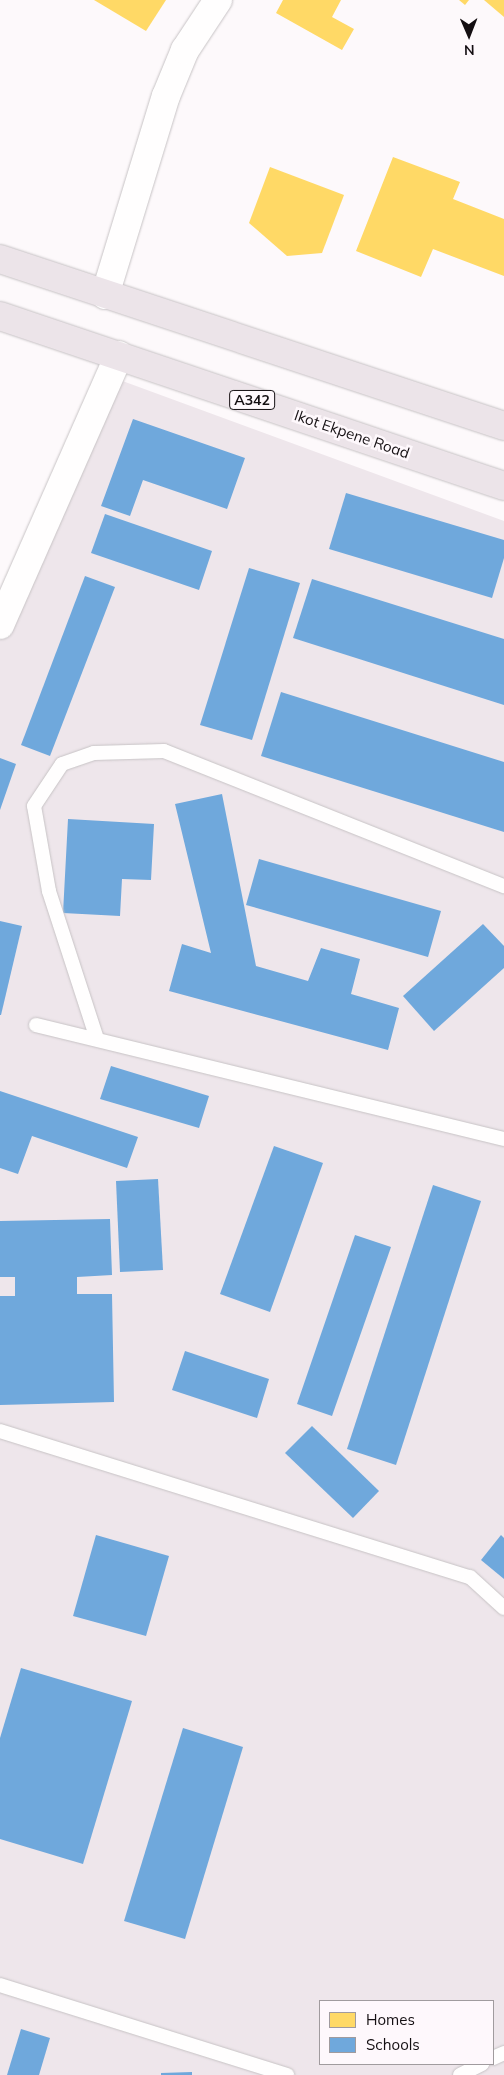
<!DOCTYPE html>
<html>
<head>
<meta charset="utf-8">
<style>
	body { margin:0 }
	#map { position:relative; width:504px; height:2075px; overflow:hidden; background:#fdf9fb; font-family:Mulish,sans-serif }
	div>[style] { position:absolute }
	.built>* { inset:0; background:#eee6eb }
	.homes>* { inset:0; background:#ffd966 }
	.schools>* { inset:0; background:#6fa8dc }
	.roads { filter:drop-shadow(0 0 1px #c7c3c5) drop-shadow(0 0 1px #c7c3c5) }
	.lane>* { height:14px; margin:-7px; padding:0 7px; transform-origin:7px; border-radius:7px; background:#fffefe }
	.street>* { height:28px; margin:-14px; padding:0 14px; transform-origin:14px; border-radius:14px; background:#fffefe }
	.highway>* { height:28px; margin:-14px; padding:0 14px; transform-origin:14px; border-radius:14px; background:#ece4e9 }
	span { translate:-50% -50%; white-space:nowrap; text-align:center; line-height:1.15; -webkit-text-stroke:5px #fef8fc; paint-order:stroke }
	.shield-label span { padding:1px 4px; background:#fef8fc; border:1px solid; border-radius:4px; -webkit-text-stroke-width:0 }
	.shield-label { font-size:14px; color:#140f12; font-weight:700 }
	.street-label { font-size:15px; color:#140f12 }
	.legend { position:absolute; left:319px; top:2000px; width:175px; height:65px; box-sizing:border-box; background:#fef8fc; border:1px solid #a09b9e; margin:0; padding:6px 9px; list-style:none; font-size:15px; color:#140f12 }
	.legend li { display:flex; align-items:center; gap:10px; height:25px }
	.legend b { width:25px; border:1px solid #a09b9e }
	.north { position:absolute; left:444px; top:10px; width:50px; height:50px; -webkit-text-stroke:4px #fef8fc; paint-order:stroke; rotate:179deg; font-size:14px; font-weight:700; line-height:20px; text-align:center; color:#140f12 }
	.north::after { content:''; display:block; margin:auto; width:18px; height:22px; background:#140f12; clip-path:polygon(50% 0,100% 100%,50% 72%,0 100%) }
</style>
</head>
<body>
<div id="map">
	<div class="built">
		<div style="clip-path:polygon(evenodd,98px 372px,504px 521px,504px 2075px,0 2075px,0 625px,98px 372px,320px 2001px,493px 2001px,493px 2064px,320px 2064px,320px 2001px)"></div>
	</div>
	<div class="homes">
		<div style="clip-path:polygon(94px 0,166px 0,146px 31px)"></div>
		<div style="clip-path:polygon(283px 0,341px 0,332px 17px,354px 29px,342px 50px,276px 13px)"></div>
		<div style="clip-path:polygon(459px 0,469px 0,465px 5px)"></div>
		<div style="clip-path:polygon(484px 0,504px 0,504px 17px)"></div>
		<div style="clip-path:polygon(393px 157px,460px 182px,453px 199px,504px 219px,504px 276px,433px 249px,421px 277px,356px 251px)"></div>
		<div style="clip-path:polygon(270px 167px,344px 195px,322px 253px,287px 256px,249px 223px)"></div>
	</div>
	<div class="schools">
		<div style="clip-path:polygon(133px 419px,245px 458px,227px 509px,143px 480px,130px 516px,101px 506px)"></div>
		<div style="clip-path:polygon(346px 493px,504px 540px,504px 558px,492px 598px,329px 549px)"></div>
		<div style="clip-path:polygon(105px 514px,212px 551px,199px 590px,91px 553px)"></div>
		<div style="clip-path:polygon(249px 568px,300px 583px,252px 740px,200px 725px)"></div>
		<div style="clip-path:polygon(85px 576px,115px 587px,50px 756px,21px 745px)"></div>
		<div style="clip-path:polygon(312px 579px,504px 639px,504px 705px,293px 638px)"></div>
		<div style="clip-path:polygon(281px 692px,504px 762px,504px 832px,261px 756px)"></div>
		<div style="clip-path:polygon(0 758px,16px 764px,0 810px)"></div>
		<div style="clip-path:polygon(222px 794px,256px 966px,308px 981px,321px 948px,360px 959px,351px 994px,399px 1008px,388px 1050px,169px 991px,182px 944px,211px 953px,175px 804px)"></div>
		<div style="clip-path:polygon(68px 819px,154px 824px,151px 880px,122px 879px,120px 916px,63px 913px)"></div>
		<div style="clip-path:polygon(259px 859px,441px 911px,428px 957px,246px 905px)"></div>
		<div style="clip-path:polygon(0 921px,22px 926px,1px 1015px,0 1015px)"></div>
		<div style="clip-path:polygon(483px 924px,504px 946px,504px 968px,434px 1031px,403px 996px)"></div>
		<div style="clip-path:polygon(111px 1066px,209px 1096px,199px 1128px,100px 1099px)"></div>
		<div style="clip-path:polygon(0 1091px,138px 1137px,127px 1168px,32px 1136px,18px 1174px,0 1168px)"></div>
		<div style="clip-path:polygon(274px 1146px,323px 1163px,270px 1312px,220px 1294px)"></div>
		<div style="clip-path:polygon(158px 1179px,163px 1270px,120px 1272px,116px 1181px)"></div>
		<div style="clip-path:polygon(433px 1185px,481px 1201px,396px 1465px,347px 1449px)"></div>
		<div style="clip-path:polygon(110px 1219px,112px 1275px,77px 1277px,77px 1294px,112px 1294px,114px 1402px,0 1405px,0 1296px,15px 1296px,15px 1277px,0 1277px,0 1221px)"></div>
		<div style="clip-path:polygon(355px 1235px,391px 1247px,332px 1416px,297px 1404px)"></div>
		<div style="clip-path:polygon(185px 1351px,269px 1379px,257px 1418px,172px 1390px)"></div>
		<div style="clip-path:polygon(312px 1426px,379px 1491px,353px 1518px,285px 1453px)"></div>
		<div style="clip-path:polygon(96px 1535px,169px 1556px,146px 1636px,73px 1616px)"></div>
		<div style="clip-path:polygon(501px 1535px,504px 1538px,504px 1579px,481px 1560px)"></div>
		<div style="clip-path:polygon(21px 1668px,132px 1701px,83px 1864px,0 1839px,0 1738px)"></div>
		<div style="clip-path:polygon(183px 1728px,243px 1747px,185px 1939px,124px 1921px)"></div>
		<div style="clip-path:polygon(21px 2029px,50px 2038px,39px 2075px,7px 2075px)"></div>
		<div style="clip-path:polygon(192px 2072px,192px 2075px,161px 2075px,161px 2073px)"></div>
	</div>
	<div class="roads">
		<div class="lane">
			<div style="left:36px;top:1025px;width:482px;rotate:13.7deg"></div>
			<div style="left:97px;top:1039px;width:156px;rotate:-108deg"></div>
			<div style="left:49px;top:891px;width:86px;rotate:-100deg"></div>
			<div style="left:34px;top:806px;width:50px;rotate:-56.3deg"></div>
			<div style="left:62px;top:764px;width:34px;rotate:-19deg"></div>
			<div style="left:94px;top:753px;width:70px;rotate:-1.6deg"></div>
			<div style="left:164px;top:751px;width:366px;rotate:21.7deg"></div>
			<div style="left:0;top:1431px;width:492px;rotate:17.3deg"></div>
			<div style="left:470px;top:1577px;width:46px;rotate:42.4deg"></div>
			<div style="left:0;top:1985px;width:301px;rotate:17.4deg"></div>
			<div style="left:493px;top:2058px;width:12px;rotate:-24deg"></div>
			<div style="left:460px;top:2075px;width:25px;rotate:-27deg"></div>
		</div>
		<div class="street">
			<div style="left:105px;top:295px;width:208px;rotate:-73deg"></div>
			<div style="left:166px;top:96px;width:50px;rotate:-67.6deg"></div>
			<div style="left:185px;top:50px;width:60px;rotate:-56.6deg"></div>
			<div style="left:0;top:625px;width:295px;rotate:-66.2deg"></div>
		</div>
		<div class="highway">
			<div style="left:0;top:259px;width:531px;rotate:18.33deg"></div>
			<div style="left:0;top:316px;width:532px;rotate:18.64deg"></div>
		</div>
	</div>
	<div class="shield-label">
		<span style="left:252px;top:400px">A342</span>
	</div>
	<div class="street-label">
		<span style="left:352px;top:434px;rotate:19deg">Ikot Ekpene Road</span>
	</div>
	<ul class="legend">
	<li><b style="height:14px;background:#ffd966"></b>Homes</li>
	<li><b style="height:14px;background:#6fa8dc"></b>Schools</li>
	</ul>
	<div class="north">N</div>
</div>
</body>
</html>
